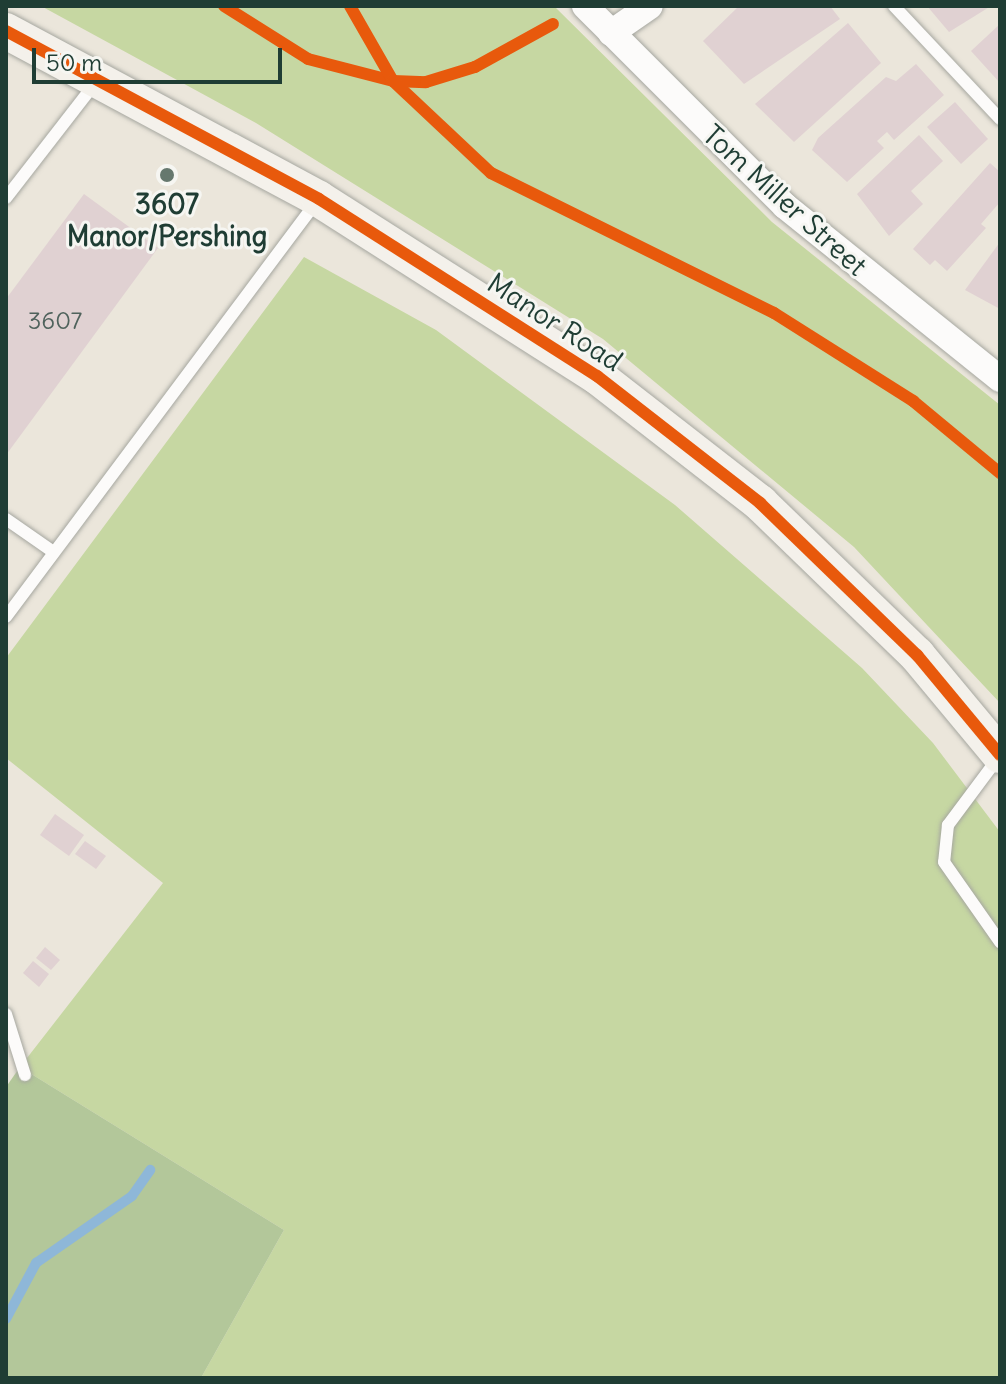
<!DOCTYPE html>
<html>
<head>
<meta charset="utf-8">
<style>
	body { margin:0 }
	#map { position:relative; width:1006px; height:1384px; overflow:hidden; background:#ebe6db; font-family:Delius,sans-serif }
	div>[style] { position:absolute }
	.green>* { inset:0; background:#c6d7a2 }
	.forest>* { inset:0; background:#b3c79a }
	.stream>* { height:10px; margin:-5px; padding:0 5px; transform-origin:5px; border-radius:5px; background:#8eb7d8 }
	.building>* { inset:0; background:#e0d1d2 }
	.roads { filter:drop-shadow(0 0 2px #a6a7a0) drop-shadow(0 0 2px #a6a7a0) }
	.lane>* { height:12px; margin:-6px; padding:0 6px; transform-origin:6px; border-radius:6px; background:#fcfbfa }
	.street>* { height:26px; margin:-13px; padding:0 13px; transform-origin:13px; border-radius:13px; background:#fcfbfa }
	.secondary>* { height:36px; margin:-18px; padding:0 18px; transform-origin:18px; border-radius:18px; background:#f4f1eb }
	.cycleway>* { height:12px; margin:-6px; padding:0 6px; transform-origin:6px; border-radius:6px; background:#e8590c }
	.dots>* { width:22px; height:22px; translate:-50% -50%; box-sizing:border-box; border:4px solid #f6f6f2; border-radius:50% }
	span { translate:-50% -50%; white-space:nowrap; text-align:center; line-height:1.15; -webkit-text-stroke:6px #f6f6f2; paint-order:stroke }
	.number-label { font-size:24px; color:#4f625c }
	.number-label span { -webkit-text-stroke-width:0 }
	.street-label { font-size:28px; color:#1f3d34 }
	.poi-label { font-size:28px; color:#1f3d34; font-weight:700 }
	.frame { position:absolute; inset:0; border:8px solid #1f3d34; pointer-events:none }
	.scale { position:absolute; left:32px; top:48px; width:250px; height:36px; box-sizing:border-box; border:4px solid #1f3d34; border-top:0; padding-left:10px; font-size:24px; line-height:28px; white-space:nowrap; color:#1f3d34; -webkit-text-stroke:6px #f6f6f2; paint-order:stroke }
</style>
</head>
<body>
<div id="map">
	<div class="green">
		<div style="clip-path:polygon(41px 6px,554px 6px,772px 222px,1000px 405px,1000px 703px,854px 547px,603px 339px,256px 123px)"></div>
		<div style="clip-path:polygon(304px 257px,436px 330px,675px 505px,862px 668px,933px 743px,1000px 832px,1000px 1378px,201px 1378px,284px 1230px,20px 1067px,163px 883px,6px 758px,6px 658px)"></div>
	</div>
	<div class="forest">
		<div style="clip-path:polygon(20px 1067px,284px 1230px,201px 1378px,6px 1378px,6px 1087px)"></div>
	</div>
	<div class="stream">
		<div style="left:6px;top:1319px;width:64px;rotate:-61.8deg"></div>
		<div style="left:36px;top:1263px;width:117px;rotate:-34.9deg"></div>
		<div style="left:132px;top:1196px;width:32px;rotate:-55deg"></div>
	</div>
	<div class="building">
		<div style="clip-path:polygon(739px 6px,830px 6px,840px 19px,744px 84px,703px 41px)"></div>
		<div style="clip-path:polygon(927px 6px,991px 6px,949px 32px)"></div>
		<div style="clip-path:polygon(848px 23px,881px 63px,794px 142px,755px 104px)"></div>
		<div style="clip-path:polygon(1000px 24px,1000px 83px,971px 51px)"></div>
		<div style="clip-path:polygon(916px 64px,944px 95px,894px 140px,887px 132px,877px 141px,884px 148px,847px 182px,812px 150px,818px 138px,886px 77px,896px 81px)"></div>
		<div style="clip-path:polygon(955px 102px,988px 139px,961px 164px,927px 127px)"></div>
		<div style="clip-path:polygon(919px 135px,943px 161px,911px 191px,923px 204px,889px 236px,857px 194px)"></div>
		<div style="clip-path:polygon(990px 163px,1000px 172px,1000px 202px,981px 224px,986px 228px,947px 271px,935px 260px,930px 265px,913px 249px)"></div>
		<div style="clip-path:polygon(84px 194px,158px 248px,6px 455px,6px 299px)"></div>
		<div style="clip-path:polygon(1000px 242px,1000px 309px,965px 290px)"></div>
		<div style="clip-path:polygon(55px 814px,84px 835px,69px 856px,40px 835px)"></div>
		<div style="clip-path:polygon(85px 841px,106px 856px,96px 869px,75px 854px)"></div>
		<div style="clip-path:polygon(45px 947px,60px 960px,51px 970px,36px 958px)"></div>
		<div style="clip-path:polygon(33px 961px,49px 974px,39px 987px,23px 973px)"></div>
	</div>
	<div class="roads">
		<div class="lane">
			<div style="left:894px;top:6px;width:155px;rotate:46.8deg"></div>
			<div style="left:6px;top:198px;width:147px;rotate:-52.2deg"></div>
			<div style="left:6px;top:519px;width:56px;rotate:34.8deg"></div>
			<div style="left:6px;top:617px;width:519px;rotate:-53.22deg"></div>
			<div style="left:998px;top:758px;width:84px;rotate:126.7deg"></div>
			<div style="left:948px;top:825px;width:37px;rotate:96deg"></div>
			<div style="left:944px;top:862px;width:98px;rotate:55deg"></div>
			<div style="left:6px;top:1014px;width:64px;rotate:72.7deg"></div>
		</div>
		<div class="street">
			<div style="left:585px;top:6px;width:283px;rotate:45deg"></div>
			<div style="left:785px;top:206px;width:276px;rotate:38.8deg"></div>
			<div style="left:611px;top:33px;width:47px;rotate:-34.7deg"></div>
		</div>
		<div class="secondary">
			<div style="left:6px;top:31px;width:355px;rotate:28.2deg"></div>
			<div style="left:319px;top:199px;width:330px;rotate:32.5deg"></div>
			<div style="left:597px;top:376px;width:207px;rotate:37.9deg"></div>
			<div style="left:760px;top:503px;width:219px;rotate:44.1deg"></div>
			<div style="left:917px;top:655px;width:130px;rotate:50.3deg"></div>
		</div>
	</div>
	<div class="cycleway">
		<div style="left:224px;top:6px;width:99px;rotate:32.2deg"></div>
		<div style="left:308px;top:59px;width:88px;rotate:14.5deg"></div>
		<div style="left:393px;top:81px;width:33px;rotate:2deg"></div>
		<div style="left:426px;top:82px;width:51px;rotate:-17deg"></div>
		<div style="left:475px;top:67px;width:89px;rotate:-28.9deg"></div>
		<div style="left:350px;top:6px;width:86px;rotate:60.2deg"></div>
		<div style="left:393px;top:81px;width:134px;rotate:43.2deg"></div>
		<div style="left:491px;top:173px;width:316px;rotate:26.3deg"></div>
		<div style="left:774px;top:313px;width:165px;rotate:32.3deg"></div>
		<div style="left:913px;top:401px;width:113px;rotate:39.6deg"></div>
		<div style="left:6px;top:31px;width:355px;rotate:28.2deg"></div>
		<div style="left:319px;top:199px;width:330px;rotate:32.5deg"></div>
		<div style="left:597px;top:376px;width:207px;rotate:37.9deg"></div>
		<div style="left:760px;top:503px;width:219px;rotate:44.1deg"></div>
		<div style="left:917px;top:655px;width:130px;rotate:50.3deg"></div>
	</div>
	<div class="dots">
		<div style="left:167px;top:175px;background:#66786e"></div>
	</div>
	<div class="number-label">
		<span style="left:55px;top:321px">3607</span>
	</div>
	<div class="street-label">
		<span style="left:785px;top:200px;rotate:42deg">Tom Miller Street</span>
		<span style="left:555px;top:322px;rotate:33deg">Manor Road</span>
	</div>
	<div class="poi-label">
		<span style="left:167px;top:220px">3607<br>Manor/Pershing</span>
	</div>
	<div class="frame"></div>
	<div class="scale">50 m</div>
</div>
</body>
</html>
